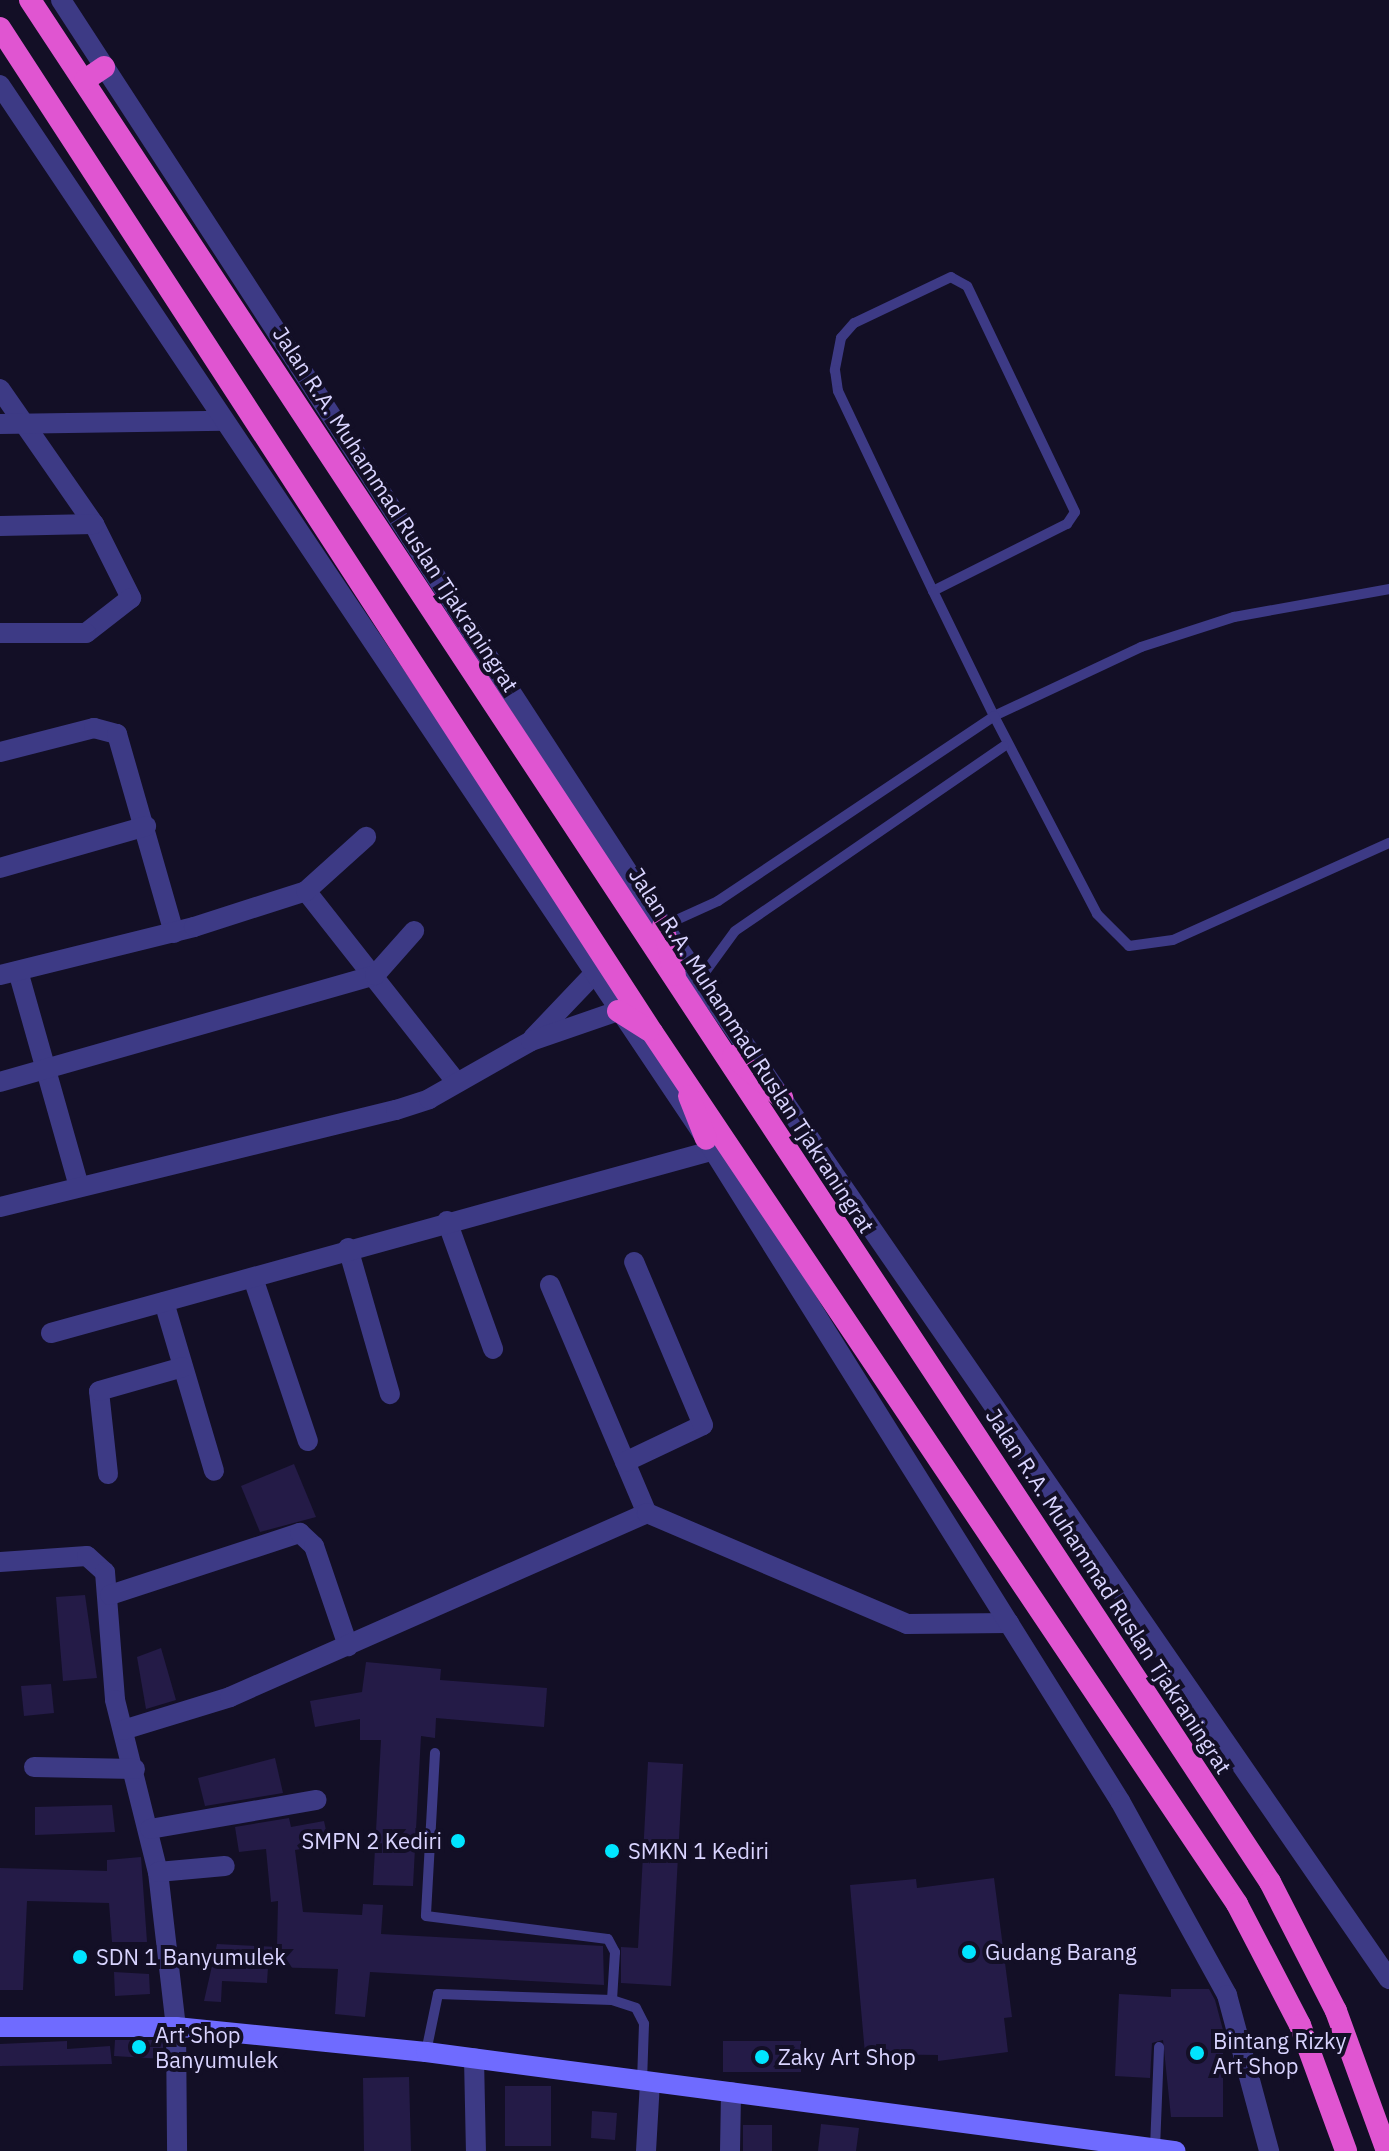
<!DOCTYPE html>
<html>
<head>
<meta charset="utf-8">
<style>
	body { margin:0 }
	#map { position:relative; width:1389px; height:2151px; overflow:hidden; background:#130f26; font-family:"IBM Plex Sans",sans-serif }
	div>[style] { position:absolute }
	.building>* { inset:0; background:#241b47 }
	.service>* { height:10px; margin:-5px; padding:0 5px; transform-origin:5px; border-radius:5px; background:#3d3a85 }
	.minor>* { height:20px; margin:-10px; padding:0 10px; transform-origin:10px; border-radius:10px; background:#3d3a85 }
	.tertiary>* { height:20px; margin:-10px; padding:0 10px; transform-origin:10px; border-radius:10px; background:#3d3a85 }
	.secondary>* { height:20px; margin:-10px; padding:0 10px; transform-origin:10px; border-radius:10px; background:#6f6bff }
	.trunk>* { height:22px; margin:-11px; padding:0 11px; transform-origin:11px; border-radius:11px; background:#e055d1 }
	.dots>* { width:22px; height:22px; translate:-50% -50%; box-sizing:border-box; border:4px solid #130f26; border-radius:50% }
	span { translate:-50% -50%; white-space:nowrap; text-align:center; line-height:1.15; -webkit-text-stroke:8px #130f26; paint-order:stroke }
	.street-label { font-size:22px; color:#d9d4ff }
	.poi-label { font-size:22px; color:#d9d4ff }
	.right { translate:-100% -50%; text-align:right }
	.left { translate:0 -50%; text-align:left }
</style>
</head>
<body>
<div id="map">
	<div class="building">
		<div style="clip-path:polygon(294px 1464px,316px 1517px,260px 1532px,241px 1486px)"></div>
		<div style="clip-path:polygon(85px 1595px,97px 1678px,63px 1681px,56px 1597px)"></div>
		<div style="clip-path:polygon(161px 1648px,176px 1700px,146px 1709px,137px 1657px)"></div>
		<div style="clip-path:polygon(366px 1662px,441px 1669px,440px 1680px,547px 1688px,544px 1727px,436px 1718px,435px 1738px,421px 1736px,413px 1886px,373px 1885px,381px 1740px,360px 1740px,360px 1719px,315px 1727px,310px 1701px,362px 1692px)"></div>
		<div style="clip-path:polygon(51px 1684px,54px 1713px,24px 1716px,21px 1686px)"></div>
		<div style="clip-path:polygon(275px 1758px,283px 1793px,205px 1806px,198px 1778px)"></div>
		<div style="clip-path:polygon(648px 1762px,683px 1764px,671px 1986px,621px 1983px,621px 1947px,638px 1948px)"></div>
		<div style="clip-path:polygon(112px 1805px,115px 1832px,35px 1835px,35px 1807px)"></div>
		<div style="clip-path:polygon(289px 1818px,291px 1827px,324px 1821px,329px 1844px,295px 1850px,303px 1912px,362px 1915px,363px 1904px,383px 1905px,381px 1934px,603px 1946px,604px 1985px,370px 1972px,365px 2017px,335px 2014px,338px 1969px,268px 1967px,267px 1983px,222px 1981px,221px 2002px,204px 2001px,217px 1944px,277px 1947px,278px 1901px,271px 1902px,266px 1849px,239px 1852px,235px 1827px)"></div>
		<div style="clip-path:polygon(141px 1857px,147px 1942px,112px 1942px,109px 1903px,27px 1901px,23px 1990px,0 1990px,0 1868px,107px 1871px,107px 1860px)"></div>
		<div style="clip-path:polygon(994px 1878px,1012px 2017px,1004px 2018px,1008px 2052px,938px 2061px,938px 2055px,865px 2054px,850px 1885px,916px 1879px,917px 1888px)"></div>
		<div style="clip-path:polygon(114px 1972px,149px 1974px,150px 1994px,115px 1996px)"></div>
		<div style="clip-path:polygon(1171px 1989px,1209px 1989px,1215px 2000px,1223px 2030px,1223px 2117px,1171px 2117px,1163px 2040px,1152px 2043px,1150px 2078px,1115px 2076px,1119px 1994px,1171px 1997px)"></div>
		<div style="clip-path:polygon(115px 2040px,163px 2040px,163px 2059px,114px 2056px)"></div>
		<div style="clip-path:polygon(67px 2041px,67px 2049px,110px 2046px,112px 2064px,0 2066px,0 2044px)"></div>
		<div style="clip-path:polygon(723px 2041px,801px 2041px,801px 2072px,723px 2072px)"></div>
		<div style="clip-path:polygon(409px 2077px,411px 2151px,364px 2151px,363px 2078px)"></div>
		<div style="clip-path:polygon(505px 2086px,551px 2086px,551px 2146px,505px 2146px)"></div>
		<div style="clip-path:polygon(592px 2111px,617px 2113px,615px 2140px,591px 2138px)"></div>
		<div style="clip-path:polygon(821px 2124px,859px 2128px,856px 2151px,818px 2151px)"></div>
		<div style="clip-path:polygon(743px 2125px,772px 2125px,772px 2151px,743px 2151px)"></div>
	</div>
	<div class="service">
		<div style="left:933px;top:591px;width:150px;rotate:-26.6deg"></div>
		<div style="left:1067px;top:524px;width:14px;rotate:-56deg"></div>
		<div style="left:1075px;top:512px;width:250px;rotate:-115.5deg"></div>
		<div style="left:967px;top:286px;width:18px;rotate:-151deg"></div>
		<div style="left:951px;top:277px;width:107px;rotate:154.6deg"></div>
		<div style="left:854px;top:323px;width:20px;rotate:131deg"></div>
		<div style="left:841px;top:338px;width:33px;rotate:101deg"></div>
		<div style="left:835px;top:370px;width:21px;rotate:82deg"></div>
		<div style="left:838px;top:391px;width:221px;rotate:64.6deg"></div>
		<div style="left:933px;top:591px;width:139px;rotate:64deg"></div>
		<div style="left:994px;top:716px;width:162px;rotate:-25.1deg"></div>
		<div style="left:1141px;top:647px;width:98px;rotate:-17.9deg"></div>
		<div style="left:1234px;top:617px;width:158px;rotate:-10.2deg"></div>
		<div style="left:663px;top:926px;width:60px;rotate:-24.4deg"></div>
		<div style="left:718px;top:901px;width:332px;rotate:-33.8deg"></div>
		<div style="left:994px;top:716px;width:223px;rotate:62.5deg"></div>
		<div style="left:1097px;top:914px;width:45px;rotate:45deg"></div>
		<div style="left:1129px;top:946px;width:44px;rotate:-7.8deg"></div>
		<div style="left:1173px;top:940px;width:237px;rotate:-24.2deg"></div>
		<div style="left:700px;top:979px;width:59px;rotate:-53.9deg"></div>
		<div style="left:735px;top:931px;width:326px;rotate:-34.5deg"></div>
		<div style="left:435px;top:1753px;width:163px;rotate:93.2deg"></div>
		<div style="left:426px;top:1916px;width:183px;rotate:7.2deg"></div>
		<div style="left:608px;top:1939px;width:15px;rotate:62deg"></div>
		<div style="left:615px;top:1952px;width:48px;rotate:93.6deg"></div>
		<div style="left:426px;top:2052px;width:59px;rotate:-78.3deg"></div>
		<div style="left:438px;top:1994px;width:174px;rotate:2deg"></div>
		<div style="left:612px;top:2000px;width:25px;rotate:18deg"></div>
		<div style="left:636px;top:2008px;width:18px;rotate:63deg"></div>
		<div style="left:644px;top:2024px;width:57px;rotate:92deg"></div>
		<div style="left:1155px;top:2148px;width:101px;rotate:-87.7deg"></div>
	</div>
	<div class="minor">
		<div style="left:0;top:389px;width:165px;rotate:55.2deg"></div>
		<div style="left:94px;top:524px;width:83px;rotate:63.4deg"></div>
		<div style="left:131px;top:598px;width:57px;rotate:142.1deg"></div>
		<div style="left:86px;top:633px;width:86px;rotate:180deg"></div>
		<div style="left:0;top:424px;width:224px;rotate:-0.8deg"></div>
		<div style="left:0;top:526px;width:94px;rotate:-1.2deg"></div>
		<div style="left:0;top:752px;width:97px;rotate:-14.3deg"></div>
		<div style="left:94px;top:728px;width:24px;rotate:15deg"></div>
		<div style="left:117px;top:734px;width:207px;rotate:74deg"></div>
		<div style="left:0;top:868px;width:152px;rotate:-16deg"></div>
		<div style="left:306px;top:891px;width:244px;rotate:51.8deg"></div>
		<div style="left:18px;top:971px;width:224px;rotate:74.2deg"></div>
		<div style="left:0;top:975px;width:200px;rotate:-13.9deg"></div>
		<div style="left:194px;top:927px;width:118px;rotate:-17.8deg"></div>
		<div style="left:306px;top:891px;width:81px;rotate:-42deg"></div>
		<div style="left:533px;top:1038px;width:87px;rotate:-46.4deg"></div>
		<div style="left:0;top:1082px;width:390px;rotate:-15.9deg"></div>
		<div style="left:375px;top:975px;width:59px;rotate:-48.4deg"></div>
		<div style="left:0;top:1207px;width:408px;rotate:-13.8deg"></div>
		<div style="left:396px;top:1110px;width:35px;rotate:-18deg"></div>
		<div style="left:429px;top:1099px;width:117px;rotate:-29.6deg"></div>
		<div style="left:531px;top:1041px;width:92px;rotate:-19deg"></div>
		<div style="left:447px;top:1221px;width:136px;rotate:70.2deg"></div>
		<div style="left:348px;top:1248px;width:152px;rotate:74deg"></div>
		<div style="left:253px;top:1278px;width:172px;rotate:71.4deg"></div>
		<div style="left:550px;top:1285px;width:248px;rotate:67deg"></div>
		<div style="left:164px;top:1302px;width:176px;rotate:73.5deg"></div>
		<div style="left:51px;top:1333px;width:685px;rotate:-15.42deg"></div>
		<div style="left:625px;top:1462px;width:86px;rotate:-25.4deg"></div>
		<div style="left:703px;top:1425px;width:177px;rotate:-112.9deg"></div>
		<div style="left:108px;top:1474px;width:83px;rotate:-96.2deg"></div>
		<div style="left:99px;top:1391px;width:87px;rotate:-15.9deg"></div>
		<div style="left:0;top:1562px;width:87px;rotate:-3.9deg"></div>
		<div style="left:87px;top:1556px;width:24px;rotate:42deg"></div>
		<div style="left:105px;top:1572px;width:128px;rotate:85.5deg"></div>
		<div style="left:115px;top:1700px;width:177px;rotate:76deg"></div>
		<div style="left:158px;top:1872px;width:156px;rotate:83.4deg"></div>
		<div style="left:176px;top:2027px;width:124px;rotate:89.5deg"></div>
		<div style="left:110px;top:1595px;width:200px;rotate:-18.1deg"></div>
		<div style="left:300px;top:1533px;width:19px;rotate:43deg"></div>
		<div style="left:314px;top:1546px;width:106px;rotate:71.2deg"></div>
		<div style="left:123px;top:1730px;width:112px;rotate:-17.1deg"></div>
		<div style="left:230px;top:1697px;width:456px;rotate:-23.8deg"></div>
		<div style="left:647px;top:1513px;width:283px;rotate:23.1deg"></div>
		<div style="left:907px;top:1624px;width:102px;rotate:-0.6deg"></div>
		<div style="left:34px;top:1767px;width:101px;rotate:1.1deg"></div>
		<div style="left:150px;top:1829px;width:169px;rotate:-9.9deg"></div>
		<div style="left:158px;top:1872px;width:67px;rotate:-5.1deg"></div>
		<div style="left:474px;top:2058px;width:93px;rotate:88.8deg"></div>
		<div style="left:646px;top:2151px;width:69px;rotate:-86.7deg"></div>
		<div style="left:730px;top:2151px;width:59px;rotate:-89deg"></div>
	</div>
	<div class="tertiary">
		<div style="left:61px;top:0;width:1104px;rotate:56.97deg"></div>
		<div style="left:663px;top:926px;width:1279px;rotate:55.42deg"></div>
		<div style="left:0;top:85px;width:1269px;rotate:56.18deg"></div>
		<div style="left:706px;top:1139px;width:781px;rotate:57.98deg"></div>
		<div style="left:1120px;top:1801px;width:222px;rotate:61.1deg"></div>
		<div style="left:1227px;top:1995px;width:162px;rotate:74.9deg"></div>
	</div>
	<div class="secondary">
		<div style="left:0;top:2027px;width:176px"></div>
		<div style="left:176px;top:2027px;width:251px;rotate:5.7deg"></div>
		<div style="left:426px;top:2052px;width:756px;rotate:7.53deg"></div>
	</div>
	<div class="trunk">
		<div style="left:30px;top:0;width:2254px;rotate:56.62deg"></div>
		<div style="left:1270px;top:1882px;width:145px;rotate:62.9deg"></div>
		<div style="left:1336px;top:2011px;width:149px;rotate:70deg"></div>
		<div style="left:0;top:28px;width:1197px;rotate:57deg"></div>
		<div style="left:652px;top:1032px;width:1050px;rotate:56.14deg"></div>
		<div style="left:1237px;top:1904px;width:136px;rotate:62.5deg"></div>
		<div style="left:1300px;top:2025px;width:134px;rotate:69.9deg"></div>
		<div style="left:85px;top:80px;width:23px;rotate:-34deg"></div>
		<div style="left:663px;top:926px;width:50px;rotate:76.2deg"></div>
		<div style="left:618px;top:1011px;width:36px;rotate:32deg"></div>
		<div style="left:733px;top:1056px;width:65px;rotate:40.6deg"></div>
		<div style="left:689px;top:1096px;width:46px;rotate:68.4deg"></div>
	</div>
	<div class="dots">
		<div style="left:458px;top:1841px;background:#00e5ff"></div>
		<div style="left:612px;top:1851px;background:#00e5ff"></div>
		<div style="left:969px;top:1952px;background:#00e5ff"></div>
		<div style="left:80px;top:1957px;background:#00e5ff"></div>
		<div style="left:139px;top:2047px;background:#00e5ff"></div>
		<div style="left:1197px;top:2053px;background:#00e5ff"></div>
		<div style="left:762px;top:2057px;background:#00e5ff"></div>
	</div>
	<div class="street-label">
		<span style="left:396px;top:509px;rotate:57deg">Jalan R.A. Muhammad Ruslan Tjakraningrat</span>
		<span style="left:752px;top:1050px;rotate:57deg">Jalan R.A. Muhammad Ruslan Tjakraningrat</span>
		<span style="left:1109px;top:1591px;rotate:57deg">Jalan R.A. Muhammad Ruslan Tjakraningrat</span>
	</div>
	<div class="poi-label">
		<span class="right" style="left:442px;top:1841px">SMPN 2 Kediri</span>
		<span class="left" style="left:628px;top:1851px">SMKN 1 Kediri</span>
		<span class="left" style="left:985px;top:1952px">Gudang Barang</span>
		<span class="left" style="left:96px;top:1957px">SDN 1 Banyumulek</span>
		<span class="left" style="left:155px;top:2047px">Art Shop<br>Banyumulek</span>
		<span class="left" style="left:1213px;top:2053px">Bintang Rizky<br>Art Shop</span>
		<span class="left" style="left:778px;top:2057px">Zaky Art Shop</span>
	</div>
</div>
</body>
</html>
